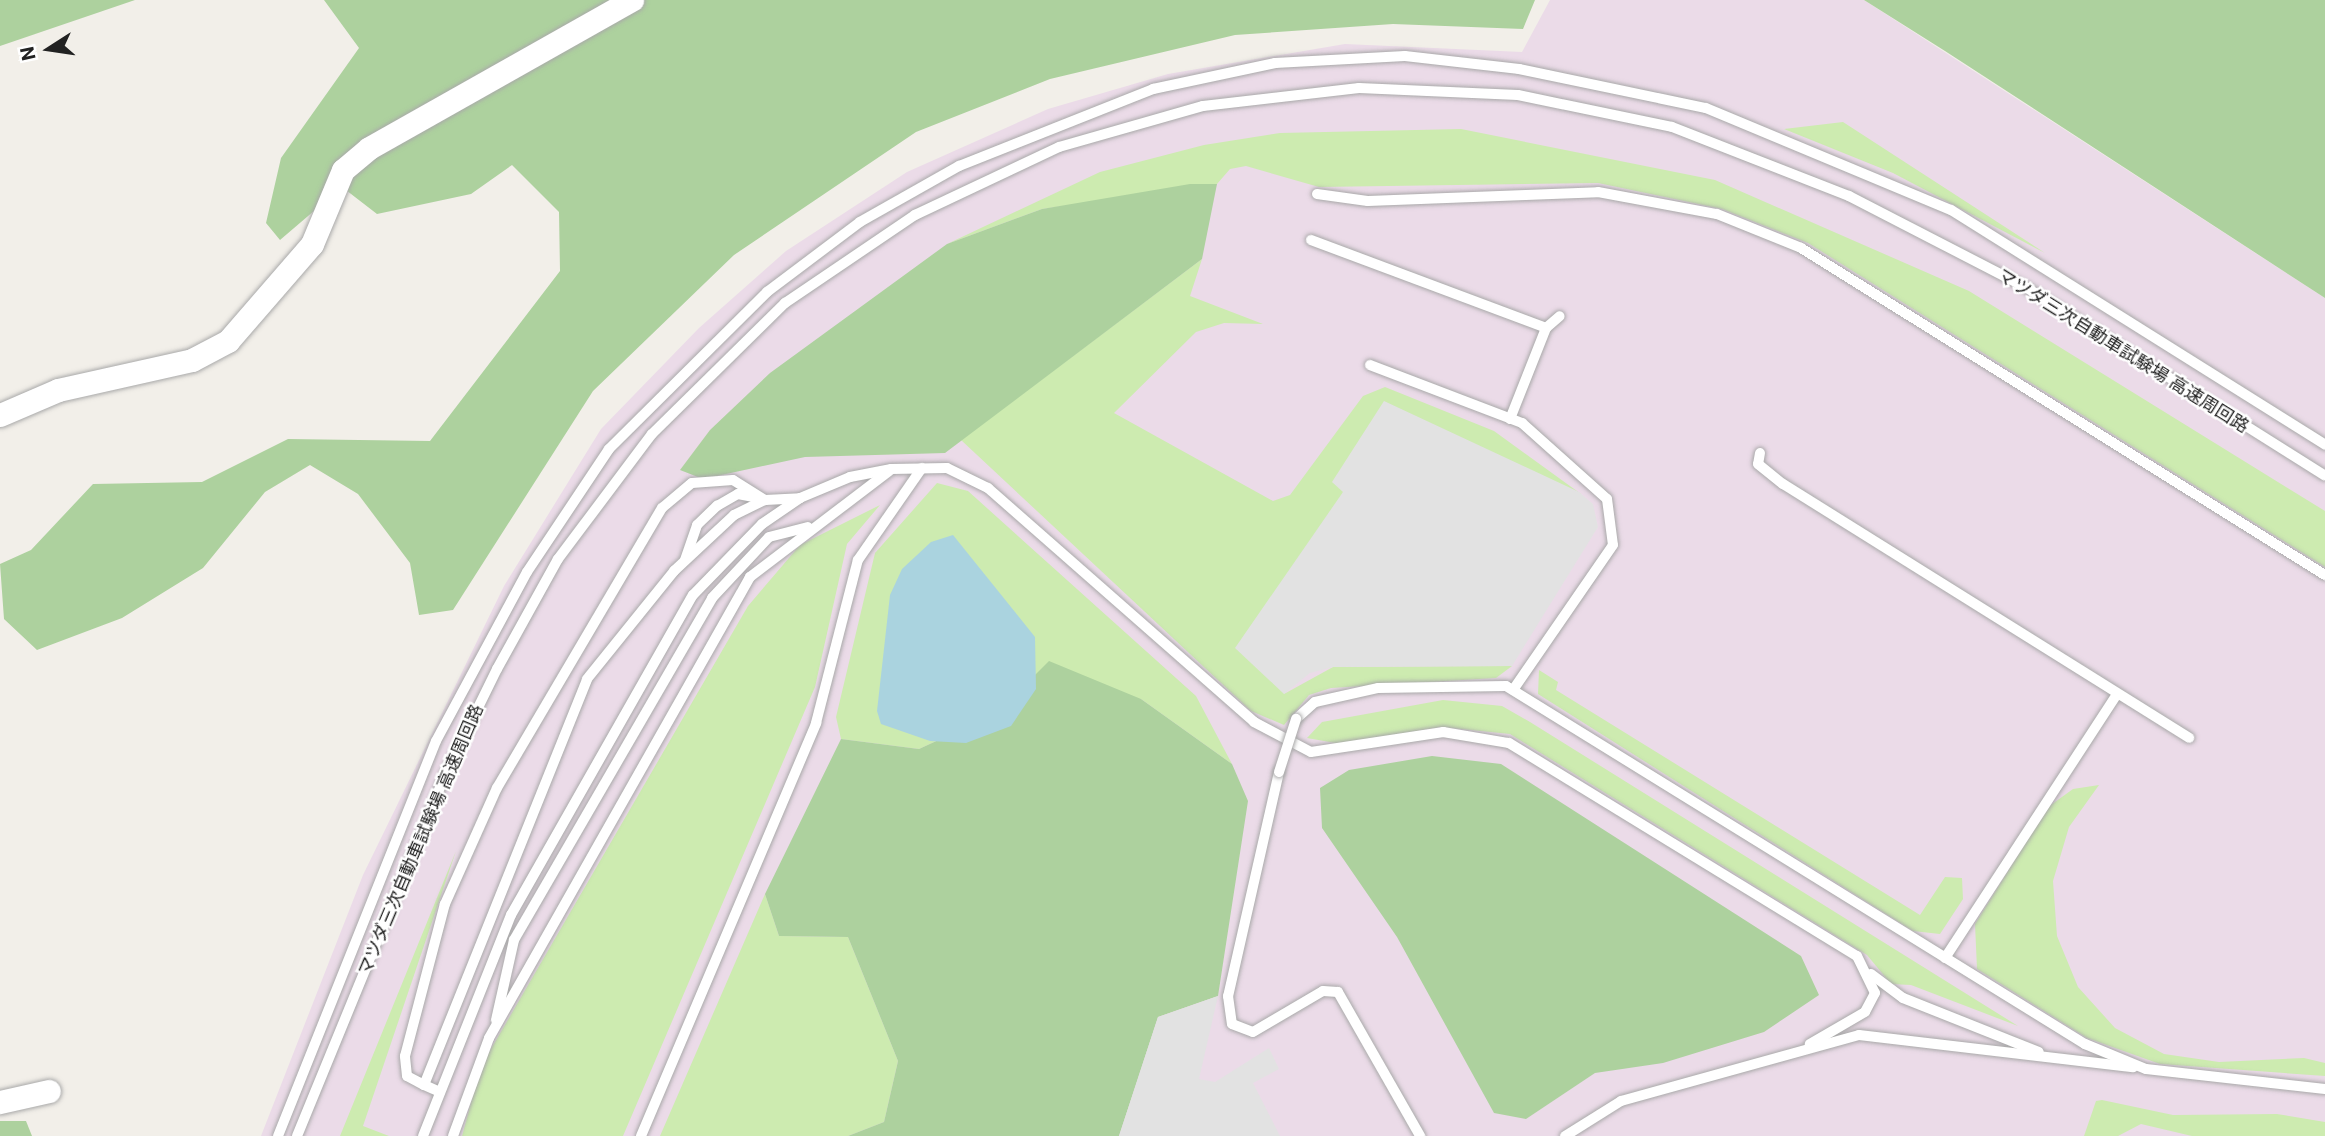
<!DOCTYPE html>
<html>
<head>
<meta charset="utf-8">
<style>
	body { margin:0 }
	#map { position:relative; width:2325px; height:1136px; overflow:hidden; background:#f2efe9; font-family:Roboto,"Noto Sans JP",sans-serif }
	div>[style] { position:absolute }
	.industrial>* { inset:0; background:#ebdbe8 }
	.grass>* { inset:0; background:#cdebb0 }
	.forest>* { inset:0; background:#add19e }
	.parking>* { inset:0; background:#e2e2e2 }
	.water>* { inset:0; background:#aad3df }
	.roads { filter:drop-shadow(0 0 2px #a9a9a9) drop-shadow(0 0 2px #a9a9a9) }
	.service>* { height:10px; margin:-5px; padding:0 5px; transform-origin:5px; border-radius:5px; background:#fff }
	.minor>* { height:23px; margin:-11.5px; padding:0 11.5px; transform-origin:11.5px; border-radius:11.5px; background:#fff }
	.bridges { filter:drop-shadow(0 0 2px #a9a9a9) drop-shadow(0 0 2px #a9a9a9) }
	.service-bridge>* { height:10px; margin:-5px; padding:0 5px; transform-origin:5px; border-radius:5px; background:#fff }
	span { translate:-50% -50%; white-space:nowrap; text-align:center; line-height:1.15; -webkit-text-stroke:5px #fff; paint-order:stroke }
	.street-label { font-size:18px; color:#222 }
	.north { position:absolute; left:14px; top:14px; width:70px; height:70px; -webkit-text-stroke:5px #fff; paint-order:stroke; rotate:258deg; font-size:19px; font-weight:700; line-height:28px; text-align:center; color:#222 }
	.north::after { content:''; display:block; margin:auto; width:24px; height:32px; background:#222; clip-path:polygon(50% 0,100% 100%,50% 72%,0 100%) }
</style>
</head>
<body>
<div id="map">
	<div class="industrial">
		<div style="clip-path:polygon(1550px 0,1864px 0,2325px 298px,2325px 1136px,261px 1136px,363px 875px,504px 586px,601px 429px,699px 328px,786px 251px,907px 172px,1048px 109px,1168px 74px,1345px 44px,1522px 52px)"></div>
	</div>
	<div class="grass">
		<div style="clip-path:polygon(1843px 122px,2045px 253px,1893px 173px,1784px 129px)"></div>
		<div style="clip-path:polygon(1461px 129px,1715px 180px,1969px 291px,2325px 511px,2325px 567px,1808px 243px,1722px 209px,1598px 183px,1319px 187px,1246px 166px,1230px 169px,1217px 184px,1042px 209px,947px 244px,1100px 172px,1204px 145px,1280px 133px)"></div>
		<div style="clip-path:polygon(1202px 259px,1190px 296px,1263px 324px,1224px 323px,1196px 332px,1114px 413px,1273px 501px,1290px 495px,1363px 396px,1385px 387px,1494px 431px,1581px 494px,1343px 492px,1284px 694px,1333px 667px,1512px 666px,1496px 678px,1331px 688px,1309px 695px,1284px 725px,1251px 711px,961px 440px)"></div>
		<div style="clip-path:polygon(937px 483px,968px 491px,1196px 696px,1232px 764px,1141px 699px,997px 713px,919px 749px,841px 739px,836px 717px,875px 553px)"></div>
		<div style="clip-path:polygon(880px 505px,847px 544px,815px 687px,623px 1136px,462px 1136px,481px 1066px,748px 606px,800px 545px)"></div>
		<div style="clip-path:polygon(1539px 670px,1558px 682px,1556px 690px,1920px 915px,1945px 877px,1962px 878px,1963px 899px,1940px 934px,1913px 931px,1538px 694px)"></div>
		<div style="clip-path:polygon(1443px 700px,1502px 706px,1530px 722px,2018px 1026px,1911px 985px,1891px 984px,1867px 955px,1510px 734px,1441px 727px,1341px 744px,1307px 738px,1322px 722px)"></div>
		<div style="clip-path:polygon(2099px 785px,2069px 827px,2053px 881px,2057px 936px,2078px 987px,2115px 1028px,2164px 1054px,2219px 1062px,2304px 1058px,2325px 1063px,2325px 1076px,2160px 1064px,2087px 1038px,1977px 969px,1975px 924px,2048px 807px,2073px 789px)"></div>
		<div style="clip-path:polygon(456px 851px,363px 1126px,389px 1136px,340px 1136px)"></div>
		<div style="clip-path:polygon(765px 894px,779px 936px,848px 937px,898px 1061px,884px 1122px,848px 1136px,660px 1136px)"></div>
		<div style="clip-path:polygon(2102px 1100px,2173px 1115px,2277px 1114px,2325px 1122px,2325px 1136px,2192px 1136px,2141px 1124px,2118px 1136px,2084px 1136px,2096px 1101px)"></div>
	</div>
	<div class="forest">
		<div style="clip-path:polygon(0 0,135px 0,0 46px)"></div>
		<div style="clip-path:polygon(324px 0,1535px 0,1523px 29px,1393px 24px,1235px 35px,1050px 79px,916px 132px,734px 255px,593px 391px,453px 610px,419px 615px,410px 563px,358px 494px,310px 465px,265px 492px,203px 568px,122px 618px,37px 650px,4px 619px,0 564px,31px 550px,93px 484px,202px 482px,288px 439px,430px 441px,560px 271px,559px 212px,512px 165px,471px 194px,377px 214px,342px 187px,280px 240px,266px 223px,281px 158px,359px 48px)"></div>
		<div style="clip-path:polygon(1864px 0,2325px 0,2325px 298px,1945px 51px)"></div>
		<div style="clip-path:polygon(1190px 184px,1217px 184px,1202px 259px,945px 453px,805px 457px,703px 479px,680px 470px,710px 430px,770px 373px,947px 244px,1042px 209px)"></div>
		<div style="clip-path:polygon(1049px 661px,1141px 699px,1232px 764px,1248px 801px,1218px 996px,1158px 1017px,1119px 1136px,848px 1136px,884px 1122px,898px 1061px,848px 937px,779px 936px,765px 894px,841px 739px,919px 749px,997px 713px)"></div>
		<div style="clip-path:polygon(1432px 756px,1501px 764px,1801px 956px,1819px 995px,1764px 1032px,1663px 1063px,1595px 1073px,1526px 1119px,1494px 1113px,1397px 937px,1322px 828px,1320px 788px,1349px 770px)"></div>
		<div style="clip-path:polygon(0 1121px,26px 1121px,32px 1136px,0 1136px)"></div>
	</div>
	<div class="parking">
		<div style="clip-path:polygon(1384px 401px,1579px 492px,1593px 504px,1598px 527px,1512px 666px,1333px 667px,1310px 673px,1284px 694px,1235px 648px,1343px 492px,1332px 482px)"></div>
		<div style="clip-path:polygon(1218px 996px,1199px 1079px,1215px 1082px,1269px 1048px,1279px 1069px,1253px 1083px,1280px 1136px,1119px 1136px,1158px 1017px)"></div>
	</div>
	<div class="water">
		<div style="clip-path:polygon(953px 535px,1035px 637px,1036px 689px,1011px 726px,966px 743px,930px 741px,881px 724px,877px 711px,890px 595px,902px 569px,931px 542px)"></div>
	</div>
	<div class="roads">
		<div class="service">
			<div style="left:1317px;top:194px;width:51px;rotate:7.8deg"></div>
			<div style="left:1368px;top:201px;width:230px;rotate:-2.2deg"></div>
			<div style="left:1598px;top:192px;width:121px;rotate:10.5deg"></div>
			<div style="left:1717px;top:214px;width:91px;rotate:22deg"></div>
			<div style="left:1801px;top:248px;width:618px;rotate:31.97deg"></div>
			<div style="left:1311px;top:240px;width:251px;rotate:20.5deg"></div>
			<div style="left:1370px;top:365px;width:163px;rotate:20.9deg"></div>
			<div style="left:1522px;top:423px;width:114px;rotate:41.8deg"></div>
			<div style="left:1607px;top:499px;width:46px;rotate:82.6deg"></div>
			<div style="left:1613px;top:545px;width:176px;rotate:124.6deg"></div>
			<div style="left:1510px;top:419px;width:98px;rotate:-68.4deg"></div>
			<div style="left:1546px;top:328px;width:18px;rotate:-41deg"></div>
			<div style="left:1760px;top:453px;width:11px;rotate:100deg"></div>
			<div style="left:1758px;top:464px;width:32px;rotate:39deg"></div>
			<div style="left:1783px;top:484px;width:479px;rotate:32deg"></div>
			<div style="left:685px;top:560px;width:37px;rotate:-71deg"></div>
			<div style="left:697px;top:525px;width:28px;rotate:-44deg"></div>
			<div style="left:717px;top:506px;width:24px;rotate:-30deg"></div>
			<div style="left:738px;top:494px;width:20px;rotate:11deg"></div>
			<div style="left:1296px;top:719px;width:25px;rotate:-42deg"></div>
			<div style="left:1315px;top:702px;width:65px;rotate:-12.5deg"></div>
			<div style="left:1378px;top:688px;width:128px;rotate:-0.9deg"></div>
			<div style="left:1506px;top:686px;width:681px;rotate:31.73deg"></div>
			<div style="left:2085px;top:1044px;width:66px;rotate:22.3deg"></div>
			<div style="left:2146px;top:1069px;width:180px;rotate:6.4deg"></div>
			<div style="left:1279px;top:772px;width:230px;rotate:102.8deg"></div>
			<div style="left:1228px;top:996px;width:28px;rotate:82deg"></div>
			<div style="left:1232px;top:1024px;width:22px;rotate:21deg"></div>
			<div style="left:1253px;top:1032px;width:81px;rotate:-30.4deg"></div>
			<div style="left:1323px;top:991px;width:15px;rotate:4deg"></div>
			<div style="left:1338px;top:992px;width:166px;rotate:60.3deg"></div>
			<div style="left:1945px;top:958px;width:315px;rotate:-56.9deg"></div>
			<div style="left:1871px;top:974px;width:40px;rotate:37deg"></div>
			<div style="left:1903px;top:998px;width:146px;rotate:21.7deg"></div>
			<div style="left:496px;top:1020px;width:82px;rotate:-77.3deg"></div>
			<div style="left:514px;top:940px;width:395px;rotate:-59.9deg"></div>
			<div style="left:712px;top:598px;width:83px;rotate:-46.9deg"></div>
			<div style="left:769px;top:537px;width:40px;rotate:-14.4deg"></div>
			<div style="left:424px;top:1085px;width:19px;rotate:-152deg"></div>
			<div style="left:407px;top:1076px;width:20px;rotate:-96deg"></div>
			<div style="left:405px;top:1056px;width:157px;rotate:-75.3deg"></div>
			<div style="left:445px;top:904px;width:127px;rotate:-65.9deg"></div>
			<div style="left:497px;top:788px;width:325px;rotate:-59.5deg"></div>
			<div style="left:662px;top:508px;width:39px;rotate:-40deg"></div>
			<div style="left:692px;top:483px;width:41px;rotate:-4.2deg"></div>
			<div style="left:733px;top:480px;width:38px;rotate:32deg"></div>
			<div style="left:440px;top:1092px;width:17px;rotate:-156deg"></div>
			<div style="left:424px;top:1085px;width:437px;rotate:-68.1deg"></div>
			<div style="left:587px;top:679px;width:139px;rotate:-51.1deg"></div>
			<div style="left:674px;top:571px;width:82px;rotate:-43deg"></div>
			<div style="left:734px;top:515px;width:34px;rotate:-26deg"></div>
			<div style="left:765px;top:500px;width:35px;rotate:-3deg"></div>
			<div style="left:278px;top:1136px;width:425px;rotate:-68.2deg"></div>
			<div style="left:436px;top:741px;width:192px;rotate:-61.7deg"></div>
			<div style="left:527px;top:572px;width:148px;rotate:-56.3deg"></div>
			<div style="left:609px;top:449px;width:223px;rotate:-44.8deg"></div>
			<div style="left:767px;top:292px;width:116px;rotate:-37deg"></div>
			<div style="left:860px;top:222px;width:114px;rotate:-29.5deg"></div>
			<div style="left:959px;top:166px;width:209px;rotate:-21.6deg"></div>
			<div style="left:1153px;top:89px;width:125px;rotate:-12deg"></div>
			<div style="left:1275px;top:63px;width:130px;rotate:-3.1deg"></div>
			<div style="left:1405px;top:56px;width:115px;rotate:6.5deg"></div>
			<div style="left:1519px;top:69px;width:191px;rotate:11.8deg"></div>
			<div style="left:1706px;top:108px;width:265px;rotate:22.6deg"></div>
			<div style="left:1951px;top:210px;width:442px;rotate:32.1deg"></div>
			<div style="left:297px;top:1136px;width:392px;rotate:-67.7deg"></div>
			<div style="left:446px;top:773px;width:116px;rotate:-63.9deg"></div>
			<div style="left:497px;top:669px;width:126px;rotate:-61deg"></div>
			<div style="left:558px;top:559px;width:156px;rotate:-53.1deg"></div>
			<div style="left:652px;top:434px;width:187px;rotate:-44.6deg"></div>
			<div style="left:785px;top:303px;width:157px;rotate:-34.1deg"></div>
			<div style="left:915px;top:215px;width:159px;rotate:-25.3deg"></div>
			<div style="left:1059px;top:147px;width:150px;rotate:-15.9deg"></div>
			<div style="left:1203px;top:106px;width:157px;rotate:-6.6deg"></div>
			<div style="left:1359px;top:88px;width:159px;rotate:2.5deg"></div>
			<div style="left:1518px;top:95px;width:157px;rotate:11.7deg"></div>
			<div style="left:1672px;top:127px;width:190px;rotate:21.3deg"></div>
			<div style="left:1849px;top:196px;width:200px;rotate:27.3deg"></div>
			<div style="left:2027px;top:288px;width:352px;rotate:32.2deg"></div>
			<div style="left:423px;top:1136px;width:238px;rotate:-68.3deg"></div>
			<div style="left:511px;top:915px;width:368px;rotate:-60.4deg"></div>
			<div style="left:693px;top:595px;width:99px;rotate:-45.8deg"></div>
			<div style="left:762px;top:524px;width:46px;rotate:-34.4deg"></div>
			<div style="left:800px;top:498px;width:54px;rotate:-22.8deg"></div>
			<div style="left:850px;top:477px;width:42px;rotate:-11deg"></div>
			<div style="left:891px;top:469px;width:56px;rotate:-1deg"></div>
			<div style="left:947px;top:468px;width:46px;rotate:26deg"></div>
			<div style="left:988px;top:488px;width:354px;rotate:41.3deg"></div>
			<div style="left:1254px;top:722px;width:64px;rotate:27.8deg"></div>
			<div style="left:1311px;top:752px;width:134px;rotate:-8.6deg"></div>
			<div style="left:1443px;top:732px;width:67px;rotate:9.5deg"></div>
			<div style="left:1509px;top:743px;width:408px;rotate:31.5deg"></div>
			<div style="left:1857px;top:956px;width:41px;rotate:64.1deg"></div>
			<div style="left:1875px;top:993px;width:21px;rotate:118deg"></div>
			<div style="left:1865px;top:1012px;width:64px;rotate:149.8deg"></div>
			<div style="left:453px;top:1136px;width:104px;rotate:-69.8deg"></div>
			<div style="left:489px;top:1038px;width:530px;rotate:-60.48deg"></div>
			<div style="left:750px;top:577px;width:175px;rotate:-37.3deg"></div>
			<div style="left:641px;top:1136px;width:449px;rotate:-67deg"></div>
			<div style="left:816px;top:723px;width:168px;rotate:-75.6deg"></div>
			<div style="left:858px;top:560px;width:112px;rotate:-55.2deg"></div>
			<div style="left:1565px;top:1136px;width:66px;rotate:-32deg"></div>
			<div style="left:1621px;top:1101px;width:247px;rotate:-15.5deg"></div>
			<div style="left:1859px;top:1035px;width:276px;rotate:6.7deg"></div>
		</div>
		<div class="minor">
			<div style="left:0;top:415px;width:63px;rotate:-23.3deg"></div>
			<div style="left:58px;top:390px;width:137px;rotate:-12.6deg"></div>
			<div style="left:192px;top:360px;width:41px;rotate:-27.8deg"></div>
			<div style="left:228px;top:341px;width:128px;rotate:-49.1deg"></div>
			<div style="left:312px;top:244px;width:80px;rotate:-67.3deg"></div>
			<div style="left:343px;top:170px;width:34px;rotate:-40deg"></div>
			<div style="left:369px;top:148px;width:302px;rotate:-29.4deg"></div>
			<div style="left:0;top:1102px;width:50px;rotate:-12.7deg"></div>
		</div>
	</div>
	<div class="bridges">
		<div class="service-bridge">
			<div style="left:1279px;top:772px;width:56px;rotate:-72.2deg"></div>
		</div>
	</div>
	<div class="street-label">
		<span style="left:2123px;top:351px;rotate:32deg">マツダ三次自動車試験場 高速周回路</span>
		<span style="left:421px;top:840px;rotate:-67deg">マツダ三次自動車試験場 高速周回路</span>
	</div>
	<div class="north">N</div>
</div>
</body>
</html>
